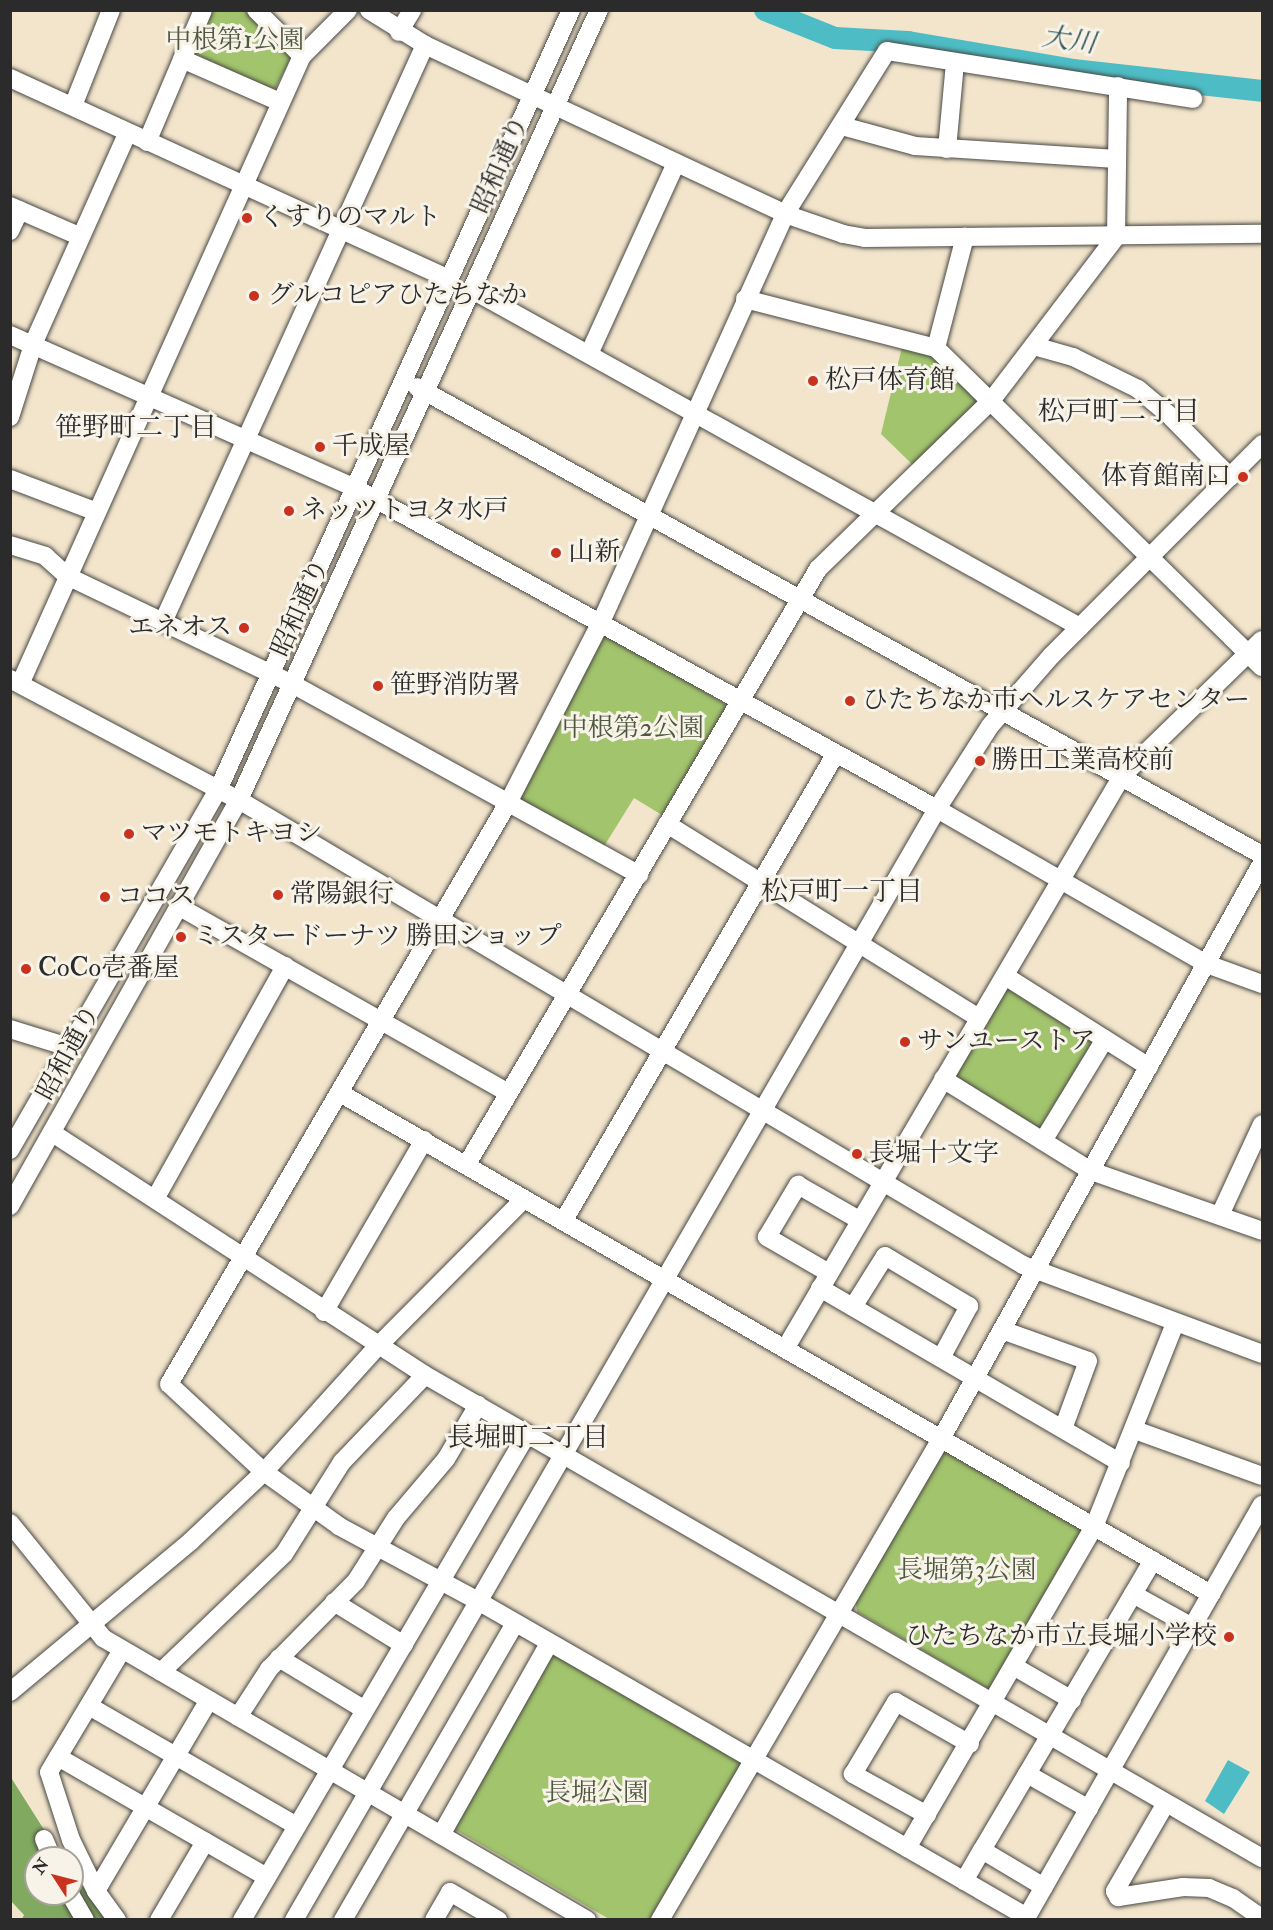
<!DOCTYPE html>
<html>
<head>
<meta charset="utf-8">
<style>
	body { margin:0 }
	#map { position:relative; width:1273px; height:1930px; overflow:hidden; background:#f2e5cc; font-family:"IM FELL Double Pica","Noto Serif JP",serif }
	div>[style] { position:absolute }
	.green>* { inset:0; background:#a2c46d }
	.forest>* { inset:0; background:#81aa60 }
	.water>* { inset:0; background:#4dbcc4 }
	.river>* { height:22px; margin:-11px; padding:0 11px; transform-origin:11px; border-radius:11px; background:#4dbcc4 }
	.roads { filter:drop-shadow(0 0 2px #494743) drop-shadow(0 0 2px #494743) }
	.minor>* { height:18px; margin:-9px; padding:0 9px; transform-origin:9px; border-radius:9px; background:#fff }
	.dots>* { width:16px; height:16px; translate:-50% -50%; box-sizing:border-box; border:3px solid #f7f3e8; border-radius:50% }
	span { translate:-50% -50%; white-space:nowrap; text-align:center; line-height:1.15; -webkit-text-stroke:6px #f7f3e8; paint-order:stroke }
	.park-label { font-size:26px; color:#4f593f }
	.street-label { font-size:26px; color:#2b2b2b }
	.poi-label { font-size:26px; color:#2b2b2b }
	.left { translate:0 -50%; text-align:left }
	.right { translate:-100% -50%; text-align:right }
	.water-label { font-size:27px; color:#355659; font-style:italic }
	.neighbourhood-label { font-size:27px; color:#2b2b2b }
	.frame { position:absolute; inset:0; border:12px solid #2b2b2b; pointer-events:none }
	.north { position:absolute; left:24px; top:1846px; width:60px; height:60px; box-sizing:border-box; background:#f7f3e8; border:2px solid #a5a39c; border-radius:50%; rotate:306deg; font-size:16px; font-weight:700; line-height:24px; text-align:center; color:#2b2b2b }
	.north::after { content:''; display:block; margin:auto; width:21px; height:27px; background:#c8321e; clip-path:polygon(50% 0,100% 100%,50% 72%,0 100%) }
</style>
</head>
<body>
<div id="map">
	<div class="green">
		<div style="clip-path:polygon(211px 11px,247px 11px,290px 52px,290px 60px,276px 87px,270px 91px,197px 55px,194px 49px)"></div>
		<div style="clip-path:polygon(902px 347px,932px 355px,980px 402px,913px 465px,881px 434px)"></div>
		<div style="clip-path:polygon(604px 635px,610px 635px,724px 703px,726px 708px,662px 815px,634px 798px,603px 848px,518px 799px)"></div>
		<div style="clip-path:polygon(1008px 986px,1097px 1041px,1039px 1132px,951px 1077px)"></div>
		<div style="clip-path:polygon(943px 1450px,1082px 1529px,1082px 1537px,996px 1685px,987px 1688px,857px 1612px,855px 1595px)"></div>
		<div style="clip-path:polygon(554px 1651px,743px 1761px,650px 1919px,609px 1919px,451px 1827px)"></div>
	</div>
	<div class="forest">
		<div style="clip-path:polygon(10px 1776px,62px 1858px,36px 1858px,36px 1894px,72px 1894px,72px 1873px,108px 1919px,22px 1919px,24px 1915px,11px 1901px)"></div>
	</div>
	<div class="water">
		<div style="clip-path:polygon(1228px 1760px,1250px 1772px,1224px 1814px,1205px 1801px)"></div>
	</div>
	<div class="river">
		<div style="left:765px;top:10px;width:75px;rotate:21.8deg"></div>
		<div style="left:835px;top:38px;width:73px;rotate:3.1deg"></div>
		<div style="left:908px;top:42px;width:167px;rotate:9.6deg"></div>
		<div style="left:1073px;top:70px;width:190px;rotate:6.3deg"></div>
	</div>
	<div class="roads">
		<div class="minor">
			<div style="left:256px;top:10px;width:65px;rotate:45deg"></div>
			<div style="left:369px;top:10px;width:66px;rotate:32deg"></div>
			<div style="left:425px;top:45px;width:398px;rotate:25.1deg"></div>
			<div style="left:785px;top:214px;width:61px;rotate:19deg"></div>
			<div style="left:843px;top:234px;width:22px;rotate:10deg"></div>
			<div style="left:865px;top:238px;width:397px;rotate:-0.6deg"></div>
			<div style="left:399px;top:32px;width:26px;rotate:-59deg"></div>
			<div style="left:182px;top:59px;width:107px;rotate:23.7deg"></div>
			<div style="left:10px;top:78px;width:484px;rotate:24.6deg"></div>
			<div style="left:73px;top:106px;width:103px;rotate:-68.4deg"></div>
			<div style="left:842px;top:126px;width:76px;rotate:15.3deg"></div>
			<div style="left:915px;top:146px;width:202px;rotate:3.7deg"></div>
			<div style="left:147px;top:142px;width:143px;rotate:-67deg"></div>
			<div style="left:947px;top:149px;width:86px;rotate:-84.7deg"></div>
			<div style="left:10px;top:206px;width:77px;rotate:23.6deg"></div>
			<div style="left:10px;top:231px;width:23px;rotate:-65deg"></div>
			<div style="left:474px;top:291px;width:693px;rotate:29.01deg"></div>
			<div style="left:745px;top:299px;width:197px;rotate:14.4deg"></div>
			<div style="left:936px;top:348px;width:456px;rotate:44.4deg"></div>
			<div style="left:10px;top:335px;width:380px;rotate:23.9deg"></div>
			<div style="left:357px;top:489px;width:662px;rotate:28.89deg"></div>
			<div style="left:937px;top:809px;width:311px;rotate:29.9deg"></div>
			<div style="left:1207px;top:964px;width:59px;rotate:20deg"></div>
			<div style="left:1034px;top:346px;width:41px;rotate:15.8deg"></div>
			<div style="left:1073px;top:357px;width:72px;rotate:26.2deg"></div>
			<div style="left:1138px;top:389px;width:40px;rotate:40deg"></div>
			<div style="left:1169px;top:415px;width:87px;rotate:45.5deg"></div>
			<div style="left:936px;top:348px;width:115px;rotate:-75.4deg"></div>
			<div style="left:589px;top:354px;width:210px;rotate:-65.5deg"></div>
			<div style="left:417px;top:387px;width:966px;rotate:28.98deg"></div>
			<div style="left:10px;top:417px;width:79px;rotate:-72.3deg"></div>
			<div style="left:34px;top:342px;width:228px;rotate:-65.9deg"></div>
			<div style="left:10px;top:479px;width:93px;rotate:20.8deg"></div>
			<div style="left:10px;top:545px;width:37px;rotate:17deg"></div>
			<div style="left:45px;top:556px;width:30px;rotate:42deg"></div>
			<div style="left:67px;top:576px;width:252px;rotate:25.6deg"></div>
			<div style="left:294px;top:685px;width:394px;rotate:28.8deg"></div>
			<div style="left:163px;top:622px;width:634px;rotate:-65.58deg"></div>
			<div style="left:10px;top:679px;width:259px;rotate:27.9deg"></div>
			<div style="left:239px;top:800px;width:912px;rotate:30.67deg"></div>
			<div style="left:1023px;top:1265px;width:255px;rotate:20.4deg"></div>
			<div style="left:21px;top:682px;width:686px;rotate:-65.83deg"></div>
			<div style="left:302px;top:56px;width:65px;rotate:-45deg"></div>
			<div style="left:667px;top:824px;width:367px;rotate:31.9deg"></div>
			<div style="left:178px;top:906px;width:380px;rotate:29.5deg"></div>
			<div style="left:1005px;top:976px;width:170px;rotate:32.3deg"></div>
			<div style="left:10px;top:1029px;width:61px;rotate:17.2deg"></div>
			<div style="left:943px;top:1079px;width:174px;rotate:31.9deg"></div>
			<div style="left:1091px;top:1171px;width:181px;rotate:19.3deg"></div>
			<div style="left:340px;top:1093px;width:1005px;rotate:29.91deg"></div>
			<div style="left:54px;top:1134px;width:442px;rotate:33deg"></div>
			<div style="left:425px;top:1375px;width:966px;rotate:29.99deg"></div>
			<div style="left:1043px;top:1141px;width:119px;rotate:-58.7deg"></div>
			<div style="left:10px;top:1150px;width:416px;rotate:-60deg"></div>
			<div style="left:218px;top:790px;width:856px;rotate:-65.65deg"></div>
			<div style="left:467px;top:1164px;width:691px;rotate:-59.46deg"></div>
			<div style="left:818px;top:569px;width:241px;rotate:-44.2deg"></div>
			<div style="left:991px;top:401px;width:206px;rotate:-52.7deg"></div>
			<div style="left:1116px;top:237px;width:151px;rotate:-89.2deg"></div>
			<div style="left:155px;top:1199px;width:267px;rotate:-60.8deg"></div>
			<div style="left:10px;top:1206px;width:466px;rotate:-60.6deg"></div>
			<div style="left:239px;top:800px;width:868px;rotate:-65.5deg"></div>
			<div style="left:1220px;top:1215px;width:100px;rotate:-65.2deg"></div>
			<div style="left:564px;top:1220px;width:538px;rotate:-59.77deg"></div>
			<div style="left:829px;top:1273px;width:72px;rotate:-149.9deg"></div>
			<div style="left:767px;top:1237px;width:61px;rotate:-59.2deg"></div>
			<div style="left:798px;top:1185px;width:70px;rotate:29.8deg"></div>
			<div style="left:820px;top:1288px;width:348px;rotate:30.2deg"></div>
			<div style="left:853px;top:1307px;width:60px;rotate:-57.9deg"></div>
			<div style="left:885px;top:1256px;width:98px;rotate:30.8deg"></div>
			<div style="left:969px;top:1306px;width:59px;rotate:118.3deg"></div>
			<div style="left:324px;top:1312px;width:199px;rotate:-59.8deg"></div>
			<div style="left:1002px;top:1330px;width:91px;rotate:19.8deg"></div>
			<div style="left:1088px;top:1361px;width:72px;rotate:110.2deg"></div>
			<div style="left:785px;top:1349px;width:665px;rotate:-59.54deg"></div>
			<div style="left:1122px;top:776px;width:195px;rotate:-44.2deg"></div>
			<div style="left:1135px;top:1430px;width:135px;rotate:19.9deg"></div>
			<div style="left:10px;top:1523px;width:148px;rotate:51deg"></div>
			<div style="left:103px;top:1638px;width:560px;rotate:30.23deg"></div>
			<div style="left:1133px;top:1594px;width:68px;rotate:29.2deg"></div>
			<div style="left:334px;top:1602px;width:82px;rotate:31.6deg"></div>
			<div style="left:279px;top:1658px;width:100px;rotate:31.2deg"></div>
			<div style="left:1015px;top:1667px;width:66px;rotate:30.1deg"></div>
			<div style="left:161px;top:1672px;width:170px;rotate:-43.8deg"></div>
			<div style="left:284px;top:1554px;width:109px;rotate:-57.8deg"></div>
			<div style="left:342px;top:1462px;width:120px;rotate:-46.3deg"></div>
			<div style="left:10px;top:1692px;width:236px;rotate:-39.8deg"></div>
			<div style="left:191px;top:1541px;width:100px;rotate:-43.4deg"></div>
			<div style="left:264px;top:1472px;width:170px;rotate:-47.9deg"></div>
			<div style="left:378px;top:1346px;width:207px;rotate:-45.2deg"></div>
			<div style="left:89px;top:1706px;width:240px;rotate:30deg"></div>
			<div style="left:238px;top:1717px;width:57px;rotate:-57.1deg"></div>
			<div style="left:269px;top:1669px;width:124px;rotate:-45.3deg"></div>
			<div style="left:356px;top:1581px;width:75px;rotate:-57.6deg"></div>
			<div style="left:396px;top:1518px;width:77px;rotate:-49.7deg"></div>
			<div style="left:446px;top:1459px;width:63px;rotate:-59.3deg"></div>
			<div style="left:58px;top:1757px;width:241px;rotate:29.9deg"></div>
			<div style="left:1027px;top:1774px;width:248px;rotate:-59.5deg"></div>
			<div style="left:1166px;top:1803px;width:102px;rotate:120.1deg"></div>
			<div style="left:1115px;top:1891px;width:7px;rotate:63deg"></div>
			<div style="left:1118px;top:1897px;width:66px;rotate:-8.7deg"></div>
			<div style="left:1183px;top:1887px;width:26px;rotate:2deg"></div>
			<div style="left:1209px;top:1888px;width:26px;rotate:23deg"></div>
			<div style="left:1233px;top:1898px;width:35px;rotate:35deg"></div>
			<div style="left:927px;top:1815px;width:85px;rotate:-151deg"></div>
			<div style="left:853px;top:1774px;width:84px;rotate:-59.2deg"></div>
			<div style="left:896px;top:1702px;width:85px;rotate:29.6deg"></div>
			<div style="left:441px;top:1835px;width:220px;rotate:-60.6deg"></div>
			<div style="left:44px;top:1839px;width:21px;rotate:67deg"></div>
			<div style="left:907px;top:1848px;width:371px;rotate:-59.8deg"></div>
			<div style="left:1094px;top:1527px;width:219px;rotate:-68.3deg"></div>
			<div style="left:964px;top:1881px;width:36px;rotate:-60deg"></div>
			<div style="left:1044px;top:1887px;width:72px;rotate:-149.2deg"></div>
			<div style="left:982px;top:1850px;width:88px;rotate:-59.4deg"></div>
			<div style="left:1027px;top:1774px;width:71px;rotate:29.4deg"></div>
			<div style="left:96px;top:1891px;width:222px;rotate:-59.4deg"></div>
			<div style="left:70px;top:1894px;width:30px;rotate:60deg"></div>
			<div style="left:1027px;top:1917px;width:633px;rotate:-150.08deg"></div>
			<div style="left:478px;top:1601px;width:158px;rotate:-151.7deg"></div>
			<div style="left:339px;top:1526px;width:92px;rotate:-144.2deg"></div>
			<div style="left:264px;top:1472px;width:129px;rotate:-137.2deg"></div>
			<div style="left:169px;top:1384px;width:673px;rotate:-59.74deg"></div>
			<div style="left:508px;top:803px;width:203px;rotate:-62.8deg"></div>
			<div style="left:601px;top:622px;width:448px;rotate:-65.7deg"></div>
			<div style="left:785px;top:214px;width:192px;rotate:-58deg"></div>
			<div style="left:887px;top:51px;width:310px;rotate:8.9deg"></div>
			<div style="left:117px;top:1920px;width:36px;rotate:-126deg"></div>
			<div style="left:96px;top:1891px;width:57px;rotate:-116.1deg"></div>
			<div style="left:71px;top:1840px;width:71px;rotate:-107.9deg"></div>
			<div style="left:49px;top:1772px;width:142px;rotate:-59.1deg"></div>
			<div style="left:159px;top:1920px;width:91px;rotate:-59.5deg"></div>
			<div style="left:242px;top:1920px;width:563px;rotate:-59.61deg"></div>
			<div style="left:294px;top:1920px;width:1284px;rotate:-59.94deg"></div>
			<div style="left:937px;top:809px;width:98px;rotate:-57.4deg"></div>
			<div style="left:990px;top:726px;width:94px;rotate:-48.9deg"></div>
			<div style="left:1052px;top:655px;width:298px;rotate:-45.1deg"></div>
			<div style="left:343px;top:1920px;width:343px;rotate:-59.9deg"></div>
			<div style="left:434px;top:1920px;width:32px;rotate:-60deg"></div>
			<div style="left:450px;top:1892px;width:56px;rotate:30.3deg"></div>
			<div style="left:660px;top:1920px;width:557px;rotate:-59.71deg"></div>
			<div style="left:941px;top:1439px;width:659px;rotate:-60.87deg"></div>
			<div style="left:1025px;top:1920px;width:478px;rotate:-60.3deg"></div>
		</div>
	</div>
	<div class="dots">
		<div style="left:247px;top:218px;background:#c8321e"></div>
		<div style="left:254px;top:296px;background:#c8321e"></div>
		<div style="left:813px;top:381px;background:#c8321e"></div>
		<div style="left:320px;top:447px;background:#c8321e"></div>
		<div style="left:1243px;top:477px;background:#c8321e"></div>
		<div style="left:289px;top:511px;background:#c8321e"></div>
		<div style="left:556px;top:553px;background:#c8321e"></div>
		<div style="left:244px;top:628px;background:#c8321e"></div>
		<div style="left:378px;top:686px;background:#c8321e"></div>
		<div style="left:850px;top:701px;background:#c8321e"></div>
		<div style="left:980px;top:761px;background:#c8321e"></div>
		<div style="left:129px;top:834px;background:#c8321e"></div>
		<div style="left:278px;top:895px;background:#c8321e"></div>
		<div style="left:105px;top:897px;background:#c8321e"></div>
		<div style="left:181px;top:937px;background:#c8321e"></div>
		<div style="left:26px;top:969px;background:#c8321e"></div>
		<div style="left:905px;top:1042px;background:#c8321e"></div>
		<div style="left:857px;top:1154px;background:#c8321e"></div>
		<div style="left:1229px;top:1637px;background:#c8321e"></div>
	</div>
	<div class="park-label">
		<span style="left:235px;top:41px">中根第1公園</span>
		<span style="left:633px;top:729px">中根第2公園</span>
		<span style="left:967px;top:1571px">長堀第3公園</span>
		<span style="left:597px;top:1794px">長堀公園</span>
	</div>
	<div class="street-label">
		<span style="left:501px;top:165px;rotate:-66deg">昭和通り</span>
		<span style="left:301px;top:608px;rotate:-66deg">昭和通り</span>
		<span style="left:69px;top:1053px;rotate:-62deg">昭和通り</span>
	</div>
	<div class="poi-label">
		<span class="left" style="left:259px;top:218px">くすりのマルト</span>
		<span class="left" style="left:268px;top:296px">グルコピアひたちなか</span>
		<span class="left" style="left:825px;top:381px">松戸体育館</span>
		<span class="left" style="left:332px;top:447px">千成屋</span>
		<span class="right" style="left:1231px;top:477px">体育館南口</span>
		<span class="left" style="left:301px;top:511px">ネッツトヨタ水戸</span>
		<span class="left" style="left:568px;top:553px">山新</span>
		<span class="right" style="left:232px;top:628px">エネオス</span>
		<span class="left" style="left:390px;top:686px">笹野消防署</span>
		<span class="left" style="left:862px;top:701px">ひたちなか市ヘルスケアセンター</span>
		<span class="left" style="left:992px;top:761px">勝田工業高校前</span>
		<span class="left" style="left:141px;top:834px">マツモトキヨシ</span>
		<span class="left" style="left:290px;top:895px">常陽銀行</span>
		<span class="left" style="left:117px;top:897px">ココス</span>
		<span class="left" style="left:193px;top:937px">ミスタードーナツ 勝田ショップ</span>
		<span class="left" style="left:38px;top:969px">CoCo壱番屋</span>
		<span class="left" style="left:917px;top:1042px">サンユーストア</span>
		<span class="left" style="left:869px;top:1154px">長堀十文字</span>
		<span class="right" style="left:1217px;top:1637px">ひたちなか市立長堀小学校</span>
	</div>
	<div class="water-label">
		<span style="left:1069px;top:40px;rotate:8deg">大川</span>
	</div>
	<div class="neighbourhood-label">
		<span style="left:1119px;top:412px">松戸町二丁目</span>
		<span style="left:136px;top:428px">笹野町二丁目</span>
		<span style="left:842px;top:892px">松戸町一丁目</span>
		<span style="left:528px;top:1438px">長堀町二丁目</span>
	</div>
	<div class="frame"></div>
	<div class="north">N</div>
</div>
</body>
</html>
